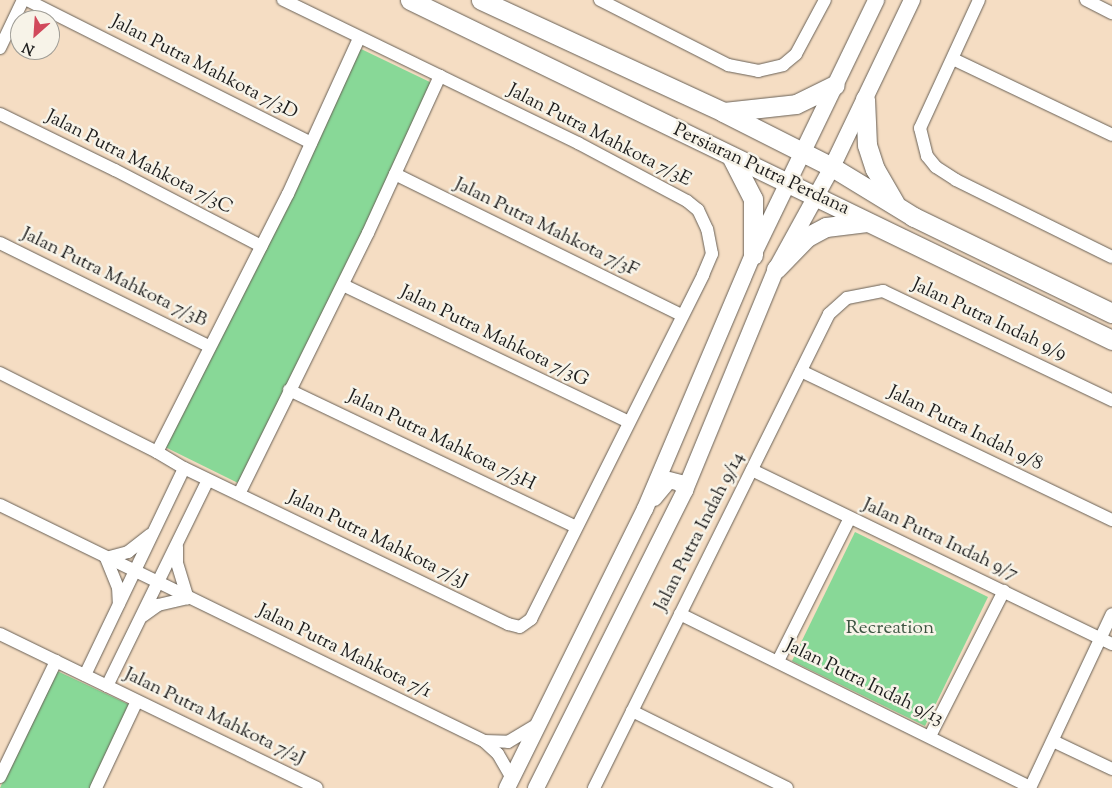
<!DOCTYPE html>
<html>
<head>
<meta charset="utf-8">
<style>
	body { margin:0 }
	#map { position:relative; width:1112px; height:788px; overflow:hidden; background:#f5ddc3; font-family:"Sorts Mill Goudy",serif }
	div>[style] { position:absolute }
	.green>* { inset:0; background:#88d897 }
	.roads { filter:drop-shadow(0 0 1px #686056) drop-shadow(0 0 1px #686056) }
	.minor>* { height:12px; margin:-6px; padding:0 6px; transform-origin:6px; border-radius:6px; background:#fff }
	.tertiary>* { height:16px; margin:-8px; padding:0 8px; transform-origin:8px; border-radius:8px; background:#fff }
	.secondary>* { height:19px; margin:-9.5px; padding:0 9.5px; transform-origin:9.5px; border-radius:9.5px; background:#fff }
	span { translate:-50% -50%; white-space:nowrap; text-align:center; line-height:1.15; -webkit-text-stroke:5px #f7f3e8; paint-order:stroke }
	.street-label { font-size:19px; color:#1c1c1c }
	.park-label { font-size:19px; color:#3c5441 }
	.north { position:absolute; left:10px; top:10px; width:50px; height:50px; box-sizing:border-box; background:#f7f3e8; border:1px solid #9f9d96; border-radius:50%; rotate:206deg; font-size:14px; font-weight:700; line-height:20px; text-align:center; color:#1c1c1c }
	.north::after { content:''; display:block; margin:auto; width:18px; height:22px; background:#d1495b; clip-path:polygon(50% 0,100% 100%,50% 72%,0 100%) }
</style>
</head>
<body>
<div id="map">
	<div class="green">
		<div style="clip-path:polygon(359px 48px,434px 84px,390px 180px,238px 483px,165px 447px)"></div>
		<div style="clip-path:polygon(855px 532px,988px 597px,925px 726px,792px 661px)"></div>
		<div style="clip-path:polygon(55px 670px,130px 705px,91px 788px,0 788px)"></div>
	</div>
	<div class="roads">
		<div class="minor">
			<div style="left:27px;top:0;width:318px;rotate:26.7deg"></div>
			<div style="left:600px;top:0;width:144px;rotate:26.9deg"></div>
			<div style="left:728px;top:65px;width:31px;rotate:11deg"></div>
			<div style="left:758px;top:71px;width:26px;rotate:-13deg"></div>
			<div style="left:783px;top:65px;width:17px;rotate:-40deg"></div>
			<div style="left:796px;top:54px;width:61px;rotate:-61.8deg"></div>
			<div style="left:979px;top:0;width:141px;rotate:114.7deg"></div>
			<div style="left:920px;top:128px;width:29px;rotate:76deg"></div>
			<div style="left:927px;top:156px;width:14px;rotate:51deg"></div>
			<div style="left:936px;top:167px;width:24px;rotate:33deg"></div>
			<div style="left:956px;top:180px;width:174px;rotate:26.3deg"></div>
			<div style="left:1086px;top:0;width:29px;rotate:27deg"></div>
			<div style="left:0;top:48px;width:53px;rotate:-64.4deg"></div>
			<div style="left:953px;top:59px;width:176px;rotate:25.5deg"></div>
			<div style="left:0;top:114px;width:128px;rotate:26deg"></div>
			<div style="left:115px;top:170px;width:165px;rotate:27.5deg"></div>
			<div style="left:395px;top:174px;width:320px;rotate:26.2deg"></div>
			<div style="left:0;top:243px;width:234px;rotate:26.3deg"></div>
			<div style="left:343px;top:285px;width:317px;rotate:25.6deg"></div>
			<div style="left:801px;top:371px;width:345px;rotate:25.6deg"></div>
			<div style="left:0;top:373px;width:176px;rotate:26.7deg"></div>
			<div style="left:157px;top:452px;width:31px;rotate:31deg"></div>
			<div style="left:184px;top:468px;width:360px;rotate:25.7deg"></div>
			<div style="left:508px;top:624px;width:12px;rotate:14deg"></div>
			<div style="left:520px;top:627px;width:14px;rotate:-36deg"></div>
			<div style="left:531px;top:619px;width:385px;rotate:-63.4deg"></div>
			<div style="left:703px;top:275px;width:23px;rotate:-67deg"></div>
			<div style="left:712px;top:254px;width:25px;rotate:-101deg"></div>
			<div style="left:707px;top:229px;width:21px;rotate:-115deg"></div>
			<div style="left:698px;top:210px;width:14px;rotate:-141deg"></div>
			<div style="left:687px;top:201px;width:123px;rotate:-152deg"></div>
			<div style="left:578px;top:143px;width:328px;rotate:-154.1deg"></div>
			<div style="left:289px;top:390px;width:318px;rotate:25.5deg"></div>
			<div style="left:157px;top:452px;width:289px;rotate:-63.1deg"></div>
			<div style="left:288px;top:194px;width:171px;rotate:-65.5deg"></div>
			<div style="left:752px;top:470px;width:400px;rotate:25.8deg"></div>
			<div style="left:239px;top:494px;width:291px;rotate:-63.7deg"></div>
			<div style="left:368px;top:233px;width:173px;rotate:-65.4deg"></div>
			<div style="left:0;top:505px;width:538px;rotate:25.99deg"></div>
			<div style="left:484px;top:741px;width:19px;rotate:43deg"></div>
			<div style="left:498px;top:754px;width:28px;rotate:60deg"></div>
			<div style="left:177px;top:547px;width:16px;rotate:90deg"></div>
			<div style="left:177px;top:563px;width:37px;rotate:73deg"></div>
			<div style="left:106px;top:558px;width:23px;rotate:-15deg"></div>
			<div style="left:128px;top:552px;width:28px;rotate:-38deg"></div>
			<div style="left:106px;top:558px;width:31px;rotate:68deg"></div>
			<div style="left:118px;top:587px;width:17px;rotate:87deg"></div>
			<div style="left:680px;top:614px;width:390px;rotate:26.3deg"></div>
			<div style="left:143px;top:616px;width:19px;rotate:-36deg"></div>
			<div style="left:158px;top:605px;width:31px;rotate:-13deg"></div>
			<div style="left:0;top:634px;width:352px;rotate:25.9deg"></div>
			<div style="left:778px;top:661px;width:160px;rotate:-63.3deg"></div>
			<div style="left:85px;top:675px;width:229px;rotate:-64.4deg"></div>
			<div style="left:107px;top:686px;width:229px;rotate:-63.9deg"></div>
			<div style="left:632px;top:711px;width:173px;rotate:26.4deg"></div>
			<div style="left:930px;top:736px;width:163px;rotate:-63deg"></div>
			<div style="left:484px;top:741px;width:24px;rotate:2deg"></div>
			<div style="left:508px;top:742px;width:35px;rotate:-31deg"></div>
			<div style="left:1053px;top:741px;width:65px;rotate:25.4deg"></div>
			<div style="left:0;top:777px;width:129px;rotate:-64.2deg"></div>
			<div style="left:96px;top:788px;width:96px;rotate:-64.8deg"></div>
			<div style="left:594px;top:788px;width:529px;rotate:-63.63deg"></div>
			<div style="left:829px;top:314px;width:24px;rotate:-42deg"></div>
			<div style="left:847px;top:298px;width:37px;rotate:-11deg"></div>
			<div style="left:883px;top:291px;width:254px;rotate:25.5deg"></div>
			<div style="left:1030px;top:788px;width:192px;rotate:-64.8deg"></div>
		</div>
		<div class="tertiary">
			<div style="left:654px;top:498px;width:23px;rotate:-50deg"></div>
			<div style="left:669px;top:480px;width:11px;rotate:15deg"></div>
			<div style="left:680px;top:483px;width:9px;rotate:54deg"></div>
			<div style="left:507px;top:788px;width:311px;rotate:-63.7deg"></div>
			<div style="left:645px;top:509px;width:276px;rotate:-67deg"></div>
			<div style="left:753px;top:255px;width:283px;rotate:-64.2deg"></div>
			<div style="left:536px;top:788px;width:333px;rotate:-63.4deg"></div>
			<div style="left:685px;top:490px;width:239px;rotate:-67.6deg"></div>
			<div style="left:776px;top:269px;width:116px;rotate:-61.2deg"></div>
			<div style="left:832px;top:167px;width:185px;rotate:-64.4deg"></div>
		</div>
		<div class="secondary">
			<div style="left:410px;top:0;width:780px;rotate:25.84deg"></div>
			<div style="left:481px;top:0;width:267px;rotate:24.8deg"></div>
			<div style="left:723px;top:112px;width:122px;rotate:26.8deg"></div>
			<div style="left:832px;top:167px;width:96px;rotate:31.4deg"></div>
			<div style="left:914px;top:217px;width:220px;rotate:25.9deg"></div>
			<div style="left:865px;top:99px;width:46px;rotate:87.5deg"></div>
			<div style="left:867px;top:145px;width:25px;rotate:72deg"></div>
			<div style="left:875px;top:169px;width:39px;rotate:60deg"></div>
			<div style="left:724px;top:112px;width:72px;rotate:-6.3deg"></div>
			<div style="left:796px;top:104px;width:43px;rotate:-26deg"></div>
			<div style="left:732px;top:158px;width:46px;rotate:62.9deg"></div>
			<div style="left:753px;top:199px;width:56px;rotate:90deg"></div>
			<div style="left:776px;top:269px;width:45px;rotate:-45.9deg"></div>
			<div style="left:807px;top:237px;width:21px;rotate:-28deg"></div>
			<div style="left:826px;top:227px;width:41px;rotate:-7deg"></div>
		</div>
	</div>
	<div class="street-label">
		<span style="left:204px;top:68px;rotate:27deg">Jalan Putra Mahkota 7/3D</span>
		<span style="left:599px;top:136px;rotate:27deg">Jalan Putra Mahkota 7/3E</span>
		<span style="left:139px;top:163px;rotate:27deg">Jalan Putra Mahkota 7/3C</span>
		<span style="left:761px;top:170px;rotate:25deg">Persiaran Putra Perdana</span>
		<span style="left:546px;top:228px;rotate:26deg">Jalan Putra Mahkota 7/3F</span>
		<span style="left:114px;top:278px;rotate:26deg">Jalan Putra Mahkota 7/3B</span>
		<span style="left:989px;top:320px;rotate:25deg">Jalan Putra Indah 9/9</span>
		<span style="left:494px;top:337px;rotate:26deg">Jalan Putra Mahkota 7/3G</span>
		<span style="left:965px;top:429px;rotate:26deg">Jalan Putra Indah 9/8</span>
		<span style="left:441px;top:441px;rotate:26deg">Jalan Putra Mahkota 7/3H</span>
		<span style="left:700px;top:532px;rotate:-63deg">Jalan Putra Indah 9/14</span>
		<span style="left:377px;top:540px;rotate:26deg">Jalan Putra Mahkota 7/3J</span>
		<span style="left:940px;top:540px;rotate:25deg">Jalan Putra Indah 9/7</span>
		<span style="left:344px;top:652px;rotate:26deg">Jalan Putra Mahkota 7/1</span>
		<span style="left:864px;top:683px;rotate:26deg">Jalan Putra Indah 9/13</span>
		<span style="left:214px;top:717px;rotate:26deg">Jalan Putra Mahkota 7/2J</span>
	</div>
	<div class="park-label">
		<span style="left:890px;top:629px">Recreation</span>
	</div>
	<div class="north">N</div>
</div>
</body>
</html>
